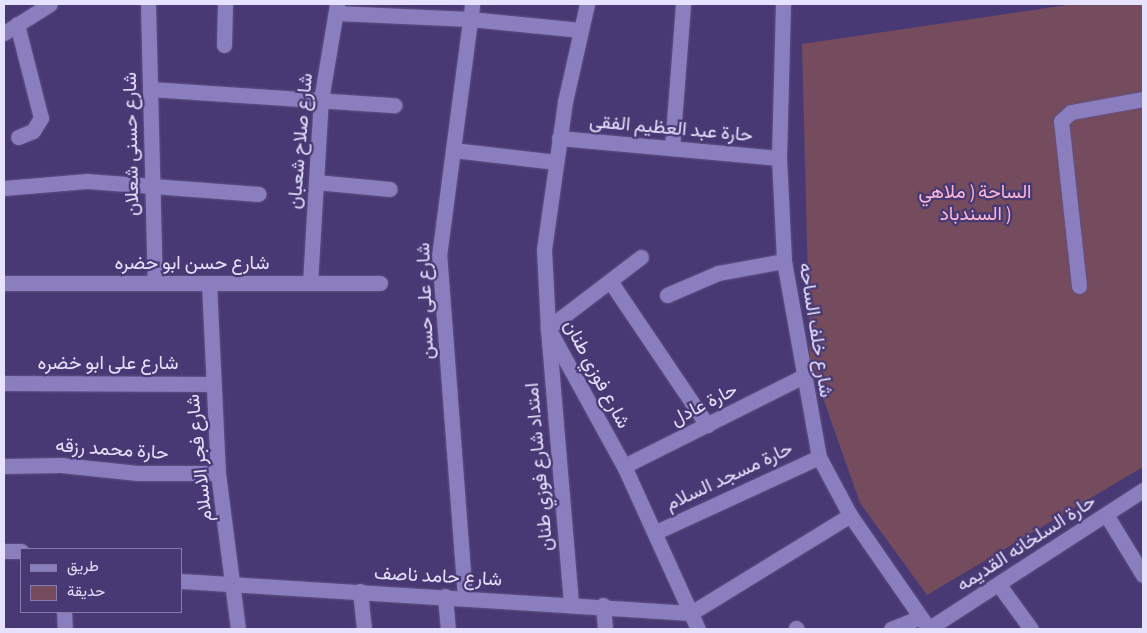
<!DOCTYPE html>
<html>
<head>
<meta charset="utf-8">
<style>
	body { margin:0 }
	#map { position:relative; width:1147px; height:633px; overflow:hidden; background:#483974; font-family:"PT Sans Narrow",Vazirmatn,sans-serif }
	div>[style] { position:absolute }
	.green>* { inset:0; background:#754c5d }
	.roads { filter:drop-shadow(0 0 1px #5f5182) drop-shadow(0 0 1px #5f5182) }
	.minor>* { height:15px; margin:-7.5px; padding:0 7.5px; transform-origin:7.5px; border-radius:7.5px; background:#8b7ebf }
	span { translate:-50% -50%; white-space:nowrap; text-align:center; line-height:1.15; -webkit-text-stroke:4.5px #483974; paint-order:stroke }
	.street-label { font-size:19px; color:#e6e1fe }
	.park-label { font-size:19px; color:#fdb7d4 }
	.frame { position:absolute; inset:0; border:5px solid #e6e1fe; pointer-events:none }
	.legend { position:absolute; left:20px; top:548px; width:162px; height:65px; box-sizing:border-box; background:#483974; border:1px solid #877cab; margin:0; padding:6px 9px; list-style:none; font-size:15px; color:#e6e1fe }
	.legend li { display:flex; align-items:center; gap:10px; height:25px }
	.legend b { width:25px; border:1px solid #877cab }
</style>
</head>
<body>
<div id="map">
	<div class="green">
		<div style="clip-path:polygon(1074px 4px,1143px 4px,1143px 467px,927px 595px,860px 503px,810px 361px,802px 44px)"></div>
	</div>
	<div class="roads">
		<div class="minor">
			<div style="left:148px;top:4px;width:279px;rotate:88.6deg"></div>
			<div style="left:587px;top:4px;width:100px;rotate:102.7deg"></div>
			<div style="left:565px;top:102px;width:148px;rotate:98.1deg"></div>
			<div style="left:544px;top:249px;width:79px;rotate:87.1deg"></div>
			<div style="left:548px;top:328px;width:158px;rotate:61.2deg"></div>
			<div style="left:624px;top:466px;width:179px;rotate:65.6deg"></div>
			<div style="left:783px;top:4px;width:154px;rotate:91.5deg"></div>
			<div style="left:779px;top:158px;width:103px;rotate:87.2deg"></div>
			<div style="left:784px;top:261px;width:199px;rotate:79.9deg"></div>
			<div style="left:819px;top:457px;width:66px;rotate:61.9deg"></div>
			<div style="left:850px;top:515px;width:139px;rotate:55.3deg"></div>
			<div style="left:336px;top:13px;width:134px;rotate:2.6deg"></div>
			<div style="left:470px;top:19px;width:111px;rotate:5.7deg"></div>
			<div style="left:17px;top:24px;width:97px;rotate:75.7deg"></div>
			<div style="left:41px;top:118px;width:15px;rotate:122deg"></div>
			<div style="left:33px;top:131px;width:16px;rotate:158deg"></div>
			<div style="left:4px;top:33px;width:54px;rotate:-32.2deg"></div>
			<div style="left:224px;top:45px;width:41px;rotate:-88.6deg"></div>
			<div style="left:150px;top:89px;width:245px;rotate:3.8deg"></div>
			<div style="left:559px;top:138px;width:221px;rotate:5.2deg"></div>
			<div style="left:672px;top:148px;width:144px;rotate:-85.6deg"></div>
			<div style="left:453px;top:150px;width:104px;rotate:6.6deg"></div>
			<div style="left:316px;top:182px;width:74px;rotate:5.4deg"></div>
			<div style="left:4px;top:188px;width:83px;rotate:-4.8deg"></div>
			<div style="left:87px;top:181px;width:172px;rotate:4.3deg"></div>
			<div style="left:610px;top:281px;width:174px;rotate:56deg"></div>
			<div style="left:4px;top:283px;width:376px"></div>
			<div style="left:209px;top:283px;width:190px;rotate:87.3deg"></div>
			<div style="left:218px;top:473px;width:157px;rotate:82.7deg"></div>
			<div style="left:310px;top:283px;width:183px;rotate:-86.6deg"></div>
			<div style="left:321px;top:100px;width:97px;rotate:-80.5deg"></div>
			<div style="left:1079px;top:286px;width:166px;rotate:-96.2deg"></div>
			<div style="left:1061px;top:121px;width:13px;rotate:-42deg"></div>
			<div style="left:1071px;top:112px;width:73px;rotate:-10.2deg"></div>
			<div style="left:667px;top:295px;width:56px;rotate:-23.3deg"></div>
			<div style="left:718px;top:273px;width:67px;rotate:-10.3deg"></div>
			<div style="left:4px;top:383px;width:207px;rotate:0.3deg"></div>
			<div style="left:4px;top:466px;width:57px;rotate:-1deg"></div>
			<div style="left:61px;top:465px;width:77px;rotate:5.9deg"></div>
			<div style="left:138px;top:473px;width:80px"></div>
			<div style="left:624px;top:466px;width:199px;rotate:-26.6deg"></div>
			<div style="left:1107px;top:516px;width:69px;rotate:58.6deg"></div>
			<div style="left:656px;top:532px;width:179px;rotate:-24.7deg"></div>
			<div style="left:4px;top:551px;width:17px"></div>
			<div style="left:181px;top:581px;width:511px;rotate:3.59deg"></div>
			<div style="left:691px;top:613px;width:187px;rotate:-31.6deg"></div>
			<div style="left:999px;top:585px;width:54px;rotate:54deg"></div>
			<div style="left:360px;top:591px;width:38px;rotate:84deg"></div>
			<div style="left:445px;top:596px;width:33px;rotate:85deg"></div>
			<div style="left:465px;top:598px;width:343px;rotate:-94.3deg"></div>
			<div style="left:439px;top:256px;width:254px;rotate:-82.5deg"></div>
			<div style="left:571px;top:603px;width:276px;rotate:-94.8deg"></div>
			<div style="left:548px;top:328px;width:117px;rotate:-37.4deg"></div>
			<div style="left:603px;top:605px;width:24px;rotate:85deg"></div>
			<div style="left:64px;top:612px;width:17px;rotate:87deg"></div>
			<div style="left:796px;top:628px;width:1px;rotate:45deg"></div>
			<div style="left:891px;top:629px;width:31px;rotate:-22deg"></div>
			<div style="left:928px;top:629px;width:256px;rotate:-32.9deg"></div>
		</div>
	</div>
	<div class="street-label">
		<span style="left:671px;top:128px;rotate:5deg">حارة عبد العظيم الفقى</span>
		<span style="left:300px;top:141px;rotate:-85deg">شارع صلاح شعبان</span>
		<span style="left:131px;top:144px;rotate:-91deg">شارع حسنى شعلان</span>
		<span style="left:192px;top:263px">شارع حسن ابو حضره</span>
		<span style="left:425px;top:301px;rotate:-92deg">شارع على حسن</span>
		<span style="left:816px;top:330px;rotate:81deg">شارع خلف الساحه</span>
		<span style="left:108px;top:363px">شارع على ابو خضره</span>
		<span style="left:597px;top:374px;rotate:62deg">شارع فوزي طنان</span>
		<span style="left:704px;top:404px;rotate:-27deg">حارة عادل</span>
		<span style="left:112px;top:449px;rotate:4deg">حارة محمد رزقه</span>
		<span style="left:199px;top:458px;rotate:-96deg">شارع فجر الاسلام</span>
		<span style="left:539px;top:467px;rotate:-95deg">امتداد شارع فوزي طنان</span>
		<span style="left:729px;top:476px;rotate:-25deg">حارة مسجد السلام</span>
		<span style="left:1026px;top:543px;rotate:-33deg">حارة السلخانه القديمه</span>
		<span style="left:438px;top:576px;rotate:3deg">شارع حامد ناصف</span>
	</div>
	<div class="park-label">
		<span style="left:975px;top:203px">الساحة ( ملاهي<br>السندباد )</span>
	</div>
	<div class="frame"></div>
	<ul class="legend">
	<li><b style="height:6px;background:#8b7ebf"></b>طريق</li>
	<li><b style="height:14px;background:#754c5d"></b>حديقة</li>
	</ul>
</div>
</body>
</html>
